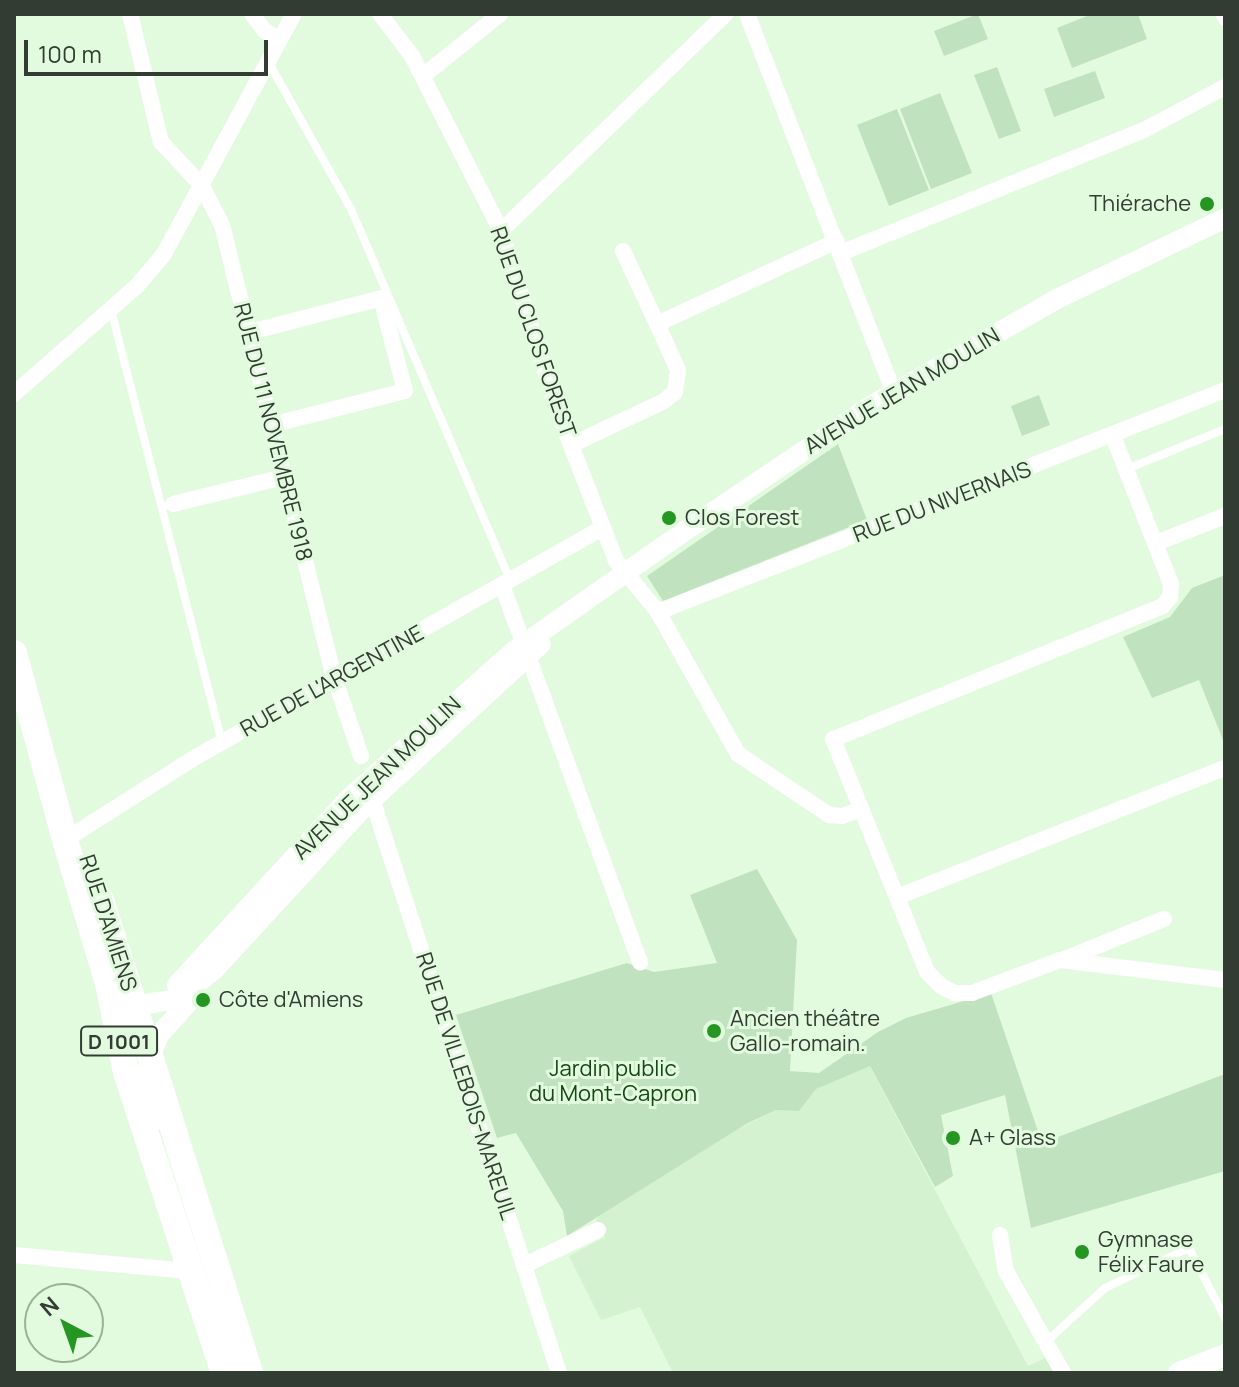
<!DOCTYPE html>
<html>
<head>
<meta charset="utf-8">
<style>
	body { margin:0 }
	#map { position:relative; width:1239px; height:1387px; overflow:hidden; background:#e2fbdf; font-family:Manrope,sans-serif }
	div>[style] { position:absolute }
	.built>* { inset:0; background:#d4f2d0 }
	.green>* { inset:0; background:#c1e2be }
	.service>* { height:8px; margin:-4px; padding:0 4px; transform-origin:4px; border-radius:4px; background:#fff }
	.minor>* { height:16px; margin:-8px; padding:0 8px; transform-origin:8px; border-radius:8px; background:#fff }
	.tertiary>* { height:20px; margin:-10px; padding:0 10px; transform-origin:10px; border-radius:10px; background:#fff }
	.secondary>* { height:22px; margin:-11px; padding:0 11px; transform-origin:11px; border-radius:11px; background:#fff }
	.primary>* { height:26px; margin:-13px; padding:0 13px; transform-origin:13px; border-radius:13px; background:#fff }
	.dots>* { width:22px; height:22px; translate:-50% -50%; box-sizing:border-box; border:4px solid #e2fbdf; border-radius:50% }
	span { translate:-50% -50%; white-space:nowrap; text-align:center; line-height:1.15; -webkit-text-stroke:6px #e2fbdf; paint-order:stroke }
	.shield-label span { padding:2px 6px; background:#e2fbdf; border:2px solid; border-radius:6px; -webkit-text-stroke-width:0 }
	.shield-label { font-size:20px; color:#333c32; font-weight:700 }
	.poi-label { font-size:22px; color:#333c32 }
	.right { translate:-100% -50%; text-align:right }
	.left { translate:0 -50%; text-align:left }
	.street-label { font-size:22px; color:#333c32 }
	.park-label { font-size:22px; color:#154712 }
	.frame { position:absolute; inset:0; border:16px solid #333c32; pointer-events:none }
	.north { position:absolute; left:24px; top:1283px; width:80px; height:80px; box-sizing:border-box; background:#e2fbdf; border:2px solid #9caf9a; border-radius:50%; rotate:319deg; font-size:22px; font-weight:700; line-height:32px; text-align:center; color:#333c32 }
	.north::after { content:''; display:block; margin:auto; width:28px; height:36px; background:#269622; clip-path:polygon(50% 0,100% 100%,50% 72%,0 100%) }
	.scale { position:absolute; left:24px; top:40px; width:244px; height:36px; box-sizing:border-box; border:4px solid #333c32; border-top:0; padding-left:10px; font-size:24px; line-height:28px; white-space:nowrap; color:#333c32; -webkit-text-stroke:6px #e2fbdf; paint-order:stroke }
</style>
</head>
<body>
<div id="map">
	<div class="built">
		<div style="clip-path:polygon(869px 1065px,1028px 1366px,1045px 1358px,1055px 1373px,673px 1373px,640px 1307px,601px 1320px,569px 1256px,605px 1237px,596px 1220px,619px 1188px,776px 1110px,799px 1111px,816px 1089px)"></div>
	</div>
	<div class="green">
		<div style="clip-path:polygon(978px 14px,988px 39px,944px 56px,934px 31px)"></div>
		<div style="clip-path:polygon(1092px 14px,1138px 14px,1147px 39px,1072px 68px,1057px 28px)"></div>
		<div style="clip-path:polygon(997px 67px,1021px 131px,999px 139px,974px 75px)"></div>
		<div style="clip-path:polygon(1095px 71px,1105px 98px,1054px 117px,1044px 89px)"></div>
		<div style="clip-path:polygon(940px 93px,972px 173px,931px 189px,900px 109px)"></div>
		<div style="clip-path:polygon(897px 109px,929px 190px,889px 206px,857px 125px)"></div>
		<div style="clip-path:polygon(1039px 395px,1050px 425px,1022px 436px,1011px 406px)"></div>
		<div style="clip-path:polygon(838px 444px,867px 520px,663px 601px,647px 576px)"></div>
		<div style="clip-path:polygon(1225px 575px,1225px 745px,1199px 680px,1152px 698px,1123px 637px,1170px 617px,1192px 588px)"></div>
		<div style="clip-path:polygon(757px 869px,797px 940px,790px 1071px,819px 1073px,878px 1032px,906px 1018px,991px 993px,1042px 1143px,1225px 1074px,1225px 1171px,1031px 1228px,1005px 1095px,941px 1115px,953px 1176px,935px 1187px,870px 1066px,816px 1089px,799px 1111px,776px 1110px,746px 1124px,567px 1236px,563px 1211px,516px 1133px,497px 1138px,456px 1015px,627px 963px,654px 972px,717px 963px,690px 895px)"></div>
	</div>
	<div class="service">
		<div style="left:269px;top:63px;width:167px;rotate:60.7deg"></div>
		<div style="left:351px;top:209px;width:404px;rotate:66.8deg"></div>
		<div style="left:111px;top:310px;width:446px;rotate:75.6deg"></div>
		<div style="left:1127px;top:469px;width:106px;rotate:-22.2deg"></div>
		<div style="left:1046px;top:1342px;width:80px;rotate:-42.5deg"></div>
		<div style="left:1105px;top:1288px;width:93px;rotate:-25.5deg"></div>
		<div style="left:1189px;top:1248px;width:79px;rotate:62.8deg"></div>
	</div>
	<div class="minor">
		<div style="left:130px;top:14px;width:132px;rotate:76.4deg"></div>
		<div style="left:161px;top:142px;width:60px;rotate:47deg"></div>
		<div style="left:202px;top:186px;width:44px;rotate:62.9deg"></div>
		<div style="left:222px;top:225px;width:459px;rotate:76.1deg"></div>
		<div style="left:332px;top:671px;width:90px;rotate:71.2deg"></div>
		<div style="left:252px;top:14px;width:21px;rotate:53deg"></div>
		<div style="left:265px;top:31px;width:17px;rotate:31deg"></div>
		<div style="left:380px;top:14px;width:53px;rotate:52.7deg"></div>
		<div style="left:412px;top:56px;width:196px;rotate:63deg"></div>
		<div style="left:501px;top:231px;width:190px;rotate:72.5deg"></div>
		<div style="left:558px;top:412px;width:160px;rotate:68.7deg"></div>
		<div style="left:616px;top:561px;width:66px;rotate:50.5deg"></div>
		<div style="left:658px;top:612px;width:163px;rotate:60.6deg"></div>
		<div style="left:738px;top:754px;width:110px;rotate:33.8deg"></div>
		<div style="left:829px;top:815px;width:13px;rotate:4deg"></div>
		<div style="left:842px;top:816px;width:20px;rotate:-20deg"></div>
		<div style="left:747px;top:14px;width:407px;rotate:68.8deg"></div>
		<div style="left:1224px;top:14px;width:4px;rotate:76deg"></div>
		<div style="left:423px;top:76px;width:99px;rotate:-38.8deg"></div>
		<div style="left:501px;top:231px;width:313px;rotate:-44deg"></div>
		<div style="left:623px;top:251px;width:81px;rotate:65deg"></div>
		<div style="left:841px;top:253px;width:327px;rotate:-22.1deg"></div>
		<div style="left:1144px;top:130px;width:92px;rotate:-28deg"></div>
		<div style="left:250px;top:332px;width:135px;rotate:-14.5deg"></div>
		<div style="left:381px;top:298px;width:96px;rotate:75.5deg"></div>
		<div style="left:405px;top:391px;width:137px;rotate:165.7deg"></div>
		<div style="left:14px;top:394px;width:162px;rotate:-41.3deg"></div>
		<div style="left:136px;top:287px;width:43px;rotate:-49.7deg"></div>
		<div style="left:164px;top:254px;width:273px;rotate:-61.6deg"></div>
		<div style="left:1113px;top:436px;width:159px;rotate:68.6deg"></div>
		<div style="left:1171px;top:584px;width:13px;rotate:94deg"></div>
		<div style="left:1170px;top:597px;width:11px;rotate:128deg"></div>
		<div style="left:1163px;top:606px;width:356px;rotate:158deg"></div>
		<div style="left:833px;top:739px;width:251px;rotate:68deg"></div>
		<div style="left:927px;top:972px;width:20px;rotate:45deg"></div>
		<div style="left:941px;top:986px;width:16px;rotate:27deg"></div>
		<div style="left:955px;top:993px;width:17px"></div>
		<div style="left:972px;top:993px;width:94px;rotate:-20.6deg"></div>
		<div style="left:1060px;top:960px;width:166px;rotate:6.9deg"></div>
		<div style="left:571px;top:445px;width:103px;rotate:-25.3deg"></div>
		<div style="left:664px;top:401px;width:14px;rotate:-39deg"></div>
		<div style="left:675px;top:392px;width:22px;rotate:-82deg"></div>
		<div style="left:678px;top:370px;width:51px;rotate:-114.5deg"></div>
		<div style="left:657px;top:324px;width:198px;rotate:-24.8deg"></div>
		<div style="left:173px;top:504px;width:114px;rotate:-13.7deg"></div>
		<div style="left:1156px;top:543px;width:74px;rotate:-21.4deg"></div>
		<div style="left:502px;top:585px;width:402px;rotate:69.9deg"></div>
		<div style="left:658px;top:612px;width:609px;rotate:-21.38deg"></div>
		<div style="left:372px;top:799px;width:604px;rotate:71.96deg"></div>
		<div style="left:65px;top:840px;width:153px;rotate:-32.4deg"></div>
		<div style="left:194px;top:758px;width:469px;rotate:-29.4deg"></div>
		<div style="left:897px;top:897px;width:352px;rotate:-21.5deg"></div>
		<div style="left:1062px;top:960px;width:110px;rotate:-21.9deg"></div>
		<div style="left:1000px;top:1235px;width:36px;rotate:81deg"></div>
		<div style="left:1006px;top:1271px;width:117px;rotate:60.8deg"></div>
		<div style="left:14px;top:1255px;width:176px;rotate:5.2deg"></div>
		<div style="left:525px;top:1265px;width:81px;rotate:-25.6deg"></div>
	</div>
	<div class="tertiary">
		<div style="left:177px;top:985px;width:250px;rotate:-47.4deg"></div>
		<div style="left:346px;top:801px;width:225px;rotate:-41.8deg"></div>
		<div style="left:514px;top:651px;width:202px;rotate:-35.1deg"></div>
		<div style="left:679px;top:535px;width:229px;rotate:-34deg"></div>
		<div style="left:869px;top:407px;width:217px;rotate:-29.9deg"></div>
		<div style="left:1057px;top:299px;width:187px;rotate:-25.7deg"></div>
		<div style="left:127px;top:1015px;width:16px;rotate:-40deg"></div>
		<div style="left:139px;top:1005px;width:38px;rotate:-9deg"></div>
		<div style="left:177px;top:999px;width:47px;rotate:-38.1deg"></div>
		<div style="left:214px;top:970px;width:216px;rotate:-47.4deg"></div>
		<div style="left:360px;top:811px;width:246px;rotate:-42.7deg"></div>
		<div style="left:151px;top:1054px;width:21px;rotate:-67deg"></div>
		<div style="left:159px;top:1035px;width:55px;rotate:-47.9deg"></div>
		<div style="left:141px;top:1074px;width:48px;rotate:73.1deg"></div>
	</div>
	<div class="secondary">
		<div style="left:1179px;top:1373px;width:49px;rotate:-21.4deg"></div>
	</div>
	<div class="primary">
		<div style="left:14px;top:653px;width:194px;rotate:74.7deg"></div>
		<div style="left:65px;top:840px;width:149px;rotate:73.3deg"></div>
		<div style="left:108px;top:983px;width:91px;rotate:78.6deg"></div>
		<div style="left:126px;top:1072px;width:317px;rotate:72deg"></div>
		<div style="left:101px;top:900px;width:496px;rotate:72.5deg"></div>
	</div>
	<div class="dots">
		<div style="left:1207px;top:204px;background:#269622"></div>
		<div style="left:669px;top:518px;background:#269622"></div>
		<div style="left:203px;top:1000px;background:#269622"></div>
		<div style="left:714px;top:1031px;background:#269622"></div>
		<div style="left:953px;top:1138px;background:#269622"></div>
		<div style="left:1082px;top:1252px;background:#269622"></div>
	</div>
	<div class="shield-label">
		<span style="left:119px;top:1041px">D 1001</span>
	</div>
	<div class="poi-label">
		<span class="right" style="left:1191px;top:204px">Thiérache</span>
		<span class="left" style="left:685px;top:518px">Clos Forest</span>
		<span class="left" style="left:219px;top:1000px">Côte d'Amiens</span>
		<span class="left" style="left:730px;top:1031px">Ancien théâtre<br>Gallo-romain.</span>
		<span class="left" style="left:969px;top:1138px">A+ Glass</span>
		<span class="left" style="left:1098px;top:1252px">Gymnase<br>Félix Faure</span>
	</div>
	<div class="street-label">
		<span style="left:533px;top:332px;rotate:71deg">RUE DU CLOS FOREST</span>
		<span style="left:902px;top:391px;rotate:-31deg">AVENUE JEAN MOULIN</span>
		<span style="left:273px;top:432px;rotate:76deg">RUE DU 11 NOVEMBRE 1918</span>
		<span style="left:942px;top:502px;rotate:-21deg">RUE DU NIVERNAIS</span>
		<span style="left:332px;top:681px;rotate:-29deg">RUE DE L'ARGENTINE</span>
		<span style="left:377px;top:778px;rotate:-44deg">AVENUE JEAN MOULIN</span>
		<span style="left:108px;top:923px;rotate:72deg">RUE D'AMIENS</span>
		<span style="left:466px;top:1086px;rotate:72deg">RUE DE VILLEBOIS-MAREUIL</span>
	</div>
	<div class="park-label">
		<span style="left:613px;top:1081px">Jardin public<br>du Mont-Capron</span>
	</div>
	<div class="frame"></div>
	<div class="north">N</div>
	<div class="scale">100 m</div>
</div>
</body>
</html>
